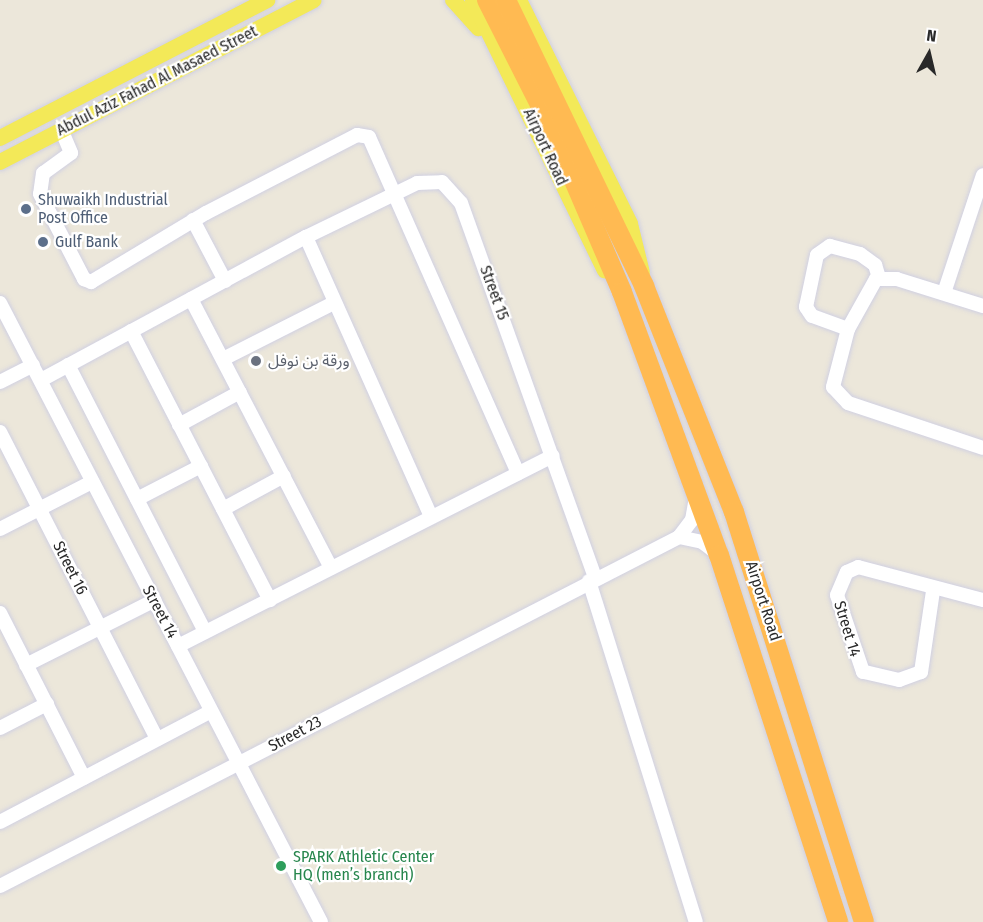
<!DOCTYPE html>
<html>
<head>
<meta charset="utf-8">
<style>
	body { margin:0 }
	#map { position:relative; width:983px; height:922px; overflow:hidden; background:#ece7da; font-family:"Fira Sans Condensed","Noto Sans Arabic",sans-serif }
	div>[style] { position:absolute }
	.roads { filter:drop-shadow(0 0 2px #d0d0e2) drop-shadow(0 0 2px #d0d0e2) }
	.minor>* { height:14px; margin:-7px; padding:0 7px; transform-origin:7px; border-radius:7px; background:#fff }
	.major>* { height:16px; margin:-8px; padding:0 8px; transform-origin:8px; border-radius:8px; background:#f3e958 }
	.highway>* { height:20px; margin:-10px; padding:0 10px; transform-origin:10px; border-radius:10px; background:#ffba52 }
	.dots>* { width:16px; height:16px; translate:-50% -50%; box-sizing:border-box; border:3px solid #fff; border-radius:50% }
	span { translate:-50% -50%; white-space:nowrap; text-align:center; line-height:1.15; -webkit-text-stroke:4.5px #fff; paint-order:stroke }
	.street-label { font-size:16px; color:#292929 }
	.service-label { font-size:16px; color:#4e5e75 }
	.left { translate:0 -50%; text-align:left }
	.worship-label { font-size:16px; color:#5b616d }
	.leisure-label { font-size:16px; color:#27864d }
	.north { position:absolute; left:899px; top:24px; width:60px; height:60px; -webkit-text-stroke:4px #fff; paint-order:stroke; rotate:8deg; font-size:16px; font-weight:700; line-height:24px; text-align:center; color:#292929 }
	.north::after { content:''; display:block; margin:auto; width:21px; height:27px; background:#292929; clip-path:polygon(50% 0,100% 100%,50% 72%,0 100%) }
</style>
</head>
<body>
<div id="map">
	<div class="roads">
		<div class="minor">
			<div style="left:61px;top:129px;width:26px;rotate:67deg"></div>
			<div style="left:71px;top:153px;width:34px;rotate:144deg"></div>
			<div style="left:43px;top:173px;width:21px;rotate:98deg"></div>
			<div style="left:40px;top:194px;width:96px;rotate:62.6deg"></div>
			<div style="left:84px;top:279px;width:8px;rotate:23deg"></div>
			<div style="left:91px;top:282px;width:134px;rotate:-31deg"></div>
			<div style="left:206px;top:213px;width:170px;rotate:-27.3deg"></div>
			<div style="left:357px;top:135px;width:12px;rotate:9deg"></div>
			<div style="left:369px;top:137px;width:368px;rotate:66.1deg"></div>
			<div style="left:193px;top:220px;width:69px;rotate:62.3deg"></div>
			<div style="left:306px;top:237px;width:306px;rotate:65.9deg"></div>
			<div style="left:944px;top:293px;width:124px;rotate:-71.7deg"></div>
			<div style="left:191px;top:299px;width:303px;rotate:62.5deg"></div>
			<div style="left:0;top:303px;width:697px;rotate:62.59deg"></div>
			<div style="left:983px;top:306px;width:90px;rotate:-162.6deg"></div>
			<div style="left:897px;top:279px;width:21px;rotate:180deg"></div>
			<div style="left:876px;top:279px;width:57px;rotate:119.2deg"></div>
			<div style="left:848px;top:329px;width:60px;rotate:104.5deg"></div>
			<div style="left:833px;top:387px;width:22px;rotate:47deg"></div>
			<div style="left:848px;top:403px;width:142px;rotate:18.4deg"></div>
			<div style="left:848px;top:329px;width:38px;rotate:-160deg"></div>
			<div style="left:812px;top:316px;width:11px;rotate:-124deg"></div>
			<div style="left:806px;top:307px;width:53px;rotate:-78.1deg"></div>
			<div style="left:817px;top:255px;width:16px;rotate:-35deg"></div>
			<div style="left:830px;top:246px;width:31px;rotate:15deg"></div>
			<div style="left:860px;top:254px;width:19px;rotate:36deg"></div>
			<div style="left:875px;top:265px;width:13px;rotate:72deg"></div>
			<div style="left:131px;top:331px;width:303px;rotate:62.7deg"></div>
			<div style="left:223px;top:359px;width:124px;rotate:-26.8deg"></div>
			<div style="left:68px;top:365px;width:300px;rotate:62.8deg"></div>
			<div style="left:41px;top:380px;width:301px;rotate:-28.4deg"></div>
			<div style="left:306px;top:237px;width:123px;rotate:-25.9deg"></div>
			<div style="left:417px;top:183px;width:25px;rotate:-2deg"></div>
			<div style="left:442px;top:182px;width:28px;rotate:48deg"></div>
			<div style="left:461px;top:203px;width:398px;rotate:70.3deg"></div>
			<div style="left:0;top:382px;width:37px;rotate:-27deg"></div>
			<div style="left:179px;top:425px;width:69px;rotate:-28.4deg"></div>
			<div style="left:0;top:432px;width:345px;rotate:62.9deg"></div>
			<div style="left:137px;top:499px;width:72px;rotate:-27.3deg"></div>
			<div style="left:223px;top:509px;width:69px;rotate:-28.4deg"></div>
			<div style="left:0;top:529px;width:101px;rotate:-27.1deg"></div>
			<div style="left:679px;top:537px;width:24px;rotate:12deg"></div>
			<div style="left:702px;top:542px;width:21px;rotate:37deg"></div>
			<div style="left:589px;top:581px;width:357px;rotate:72.6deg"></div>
			<div style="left:933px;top:591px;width:82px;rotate:98.4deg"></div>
			<div style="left:921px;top:672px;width:23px;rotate:160deg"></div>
			<div style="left:899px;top:680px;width:37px;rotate:-167deg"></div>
			<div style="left:863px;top:672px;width:81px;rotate:-108.7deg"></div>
			<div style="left:837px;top:595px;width:25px;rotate:-67deg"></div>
			<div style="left:847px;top:572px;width:12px;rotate:-24deg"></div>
			<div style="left:858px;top:567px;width:129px;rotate:14.8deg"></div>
			<div style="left:0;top:613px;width:185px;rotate:63deg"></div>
			<div style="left:178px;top:646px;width:420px;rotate:-26.9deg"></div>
			<div style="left:26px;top:665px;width:144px;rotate:-26.7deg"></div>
			<div style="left:0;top:728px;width:53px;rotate:-27.1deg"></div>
			<div style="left:0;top:822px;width:238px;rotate:-27.7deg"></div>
			<div style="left:0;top:886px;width:763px;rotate:-27.2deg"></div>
			<div style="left:679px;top:537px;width:21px;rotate:-53deg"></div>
			<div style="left:692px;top:520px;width:23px;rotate:-80deg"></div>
		</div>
		<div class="major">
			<div style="left:453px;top:0;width:38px;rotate:48deg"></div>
			<div style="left:473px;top:0;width:301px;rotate:64deg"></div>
			<div style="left:519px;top:0;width:250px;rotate:63.6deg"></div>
			<div style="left:630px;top:224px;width:50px;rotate:76.2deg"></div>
			<div style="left:0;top:138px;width:301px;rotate:-27.3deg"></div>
			<div style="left:0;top:162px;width:353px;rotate:-27.3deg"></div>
		</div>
		<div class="highway">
			<div style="left:487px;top:0;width:135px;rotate:63.1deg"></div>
			<div style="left:548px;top:120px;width:187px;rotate:66.7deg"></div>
			<div style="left:622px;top:292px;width:280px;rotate:69.8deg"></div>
			<div style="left:719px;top:555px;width:386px;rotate:72deg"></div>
			<div style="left:506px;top:0;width:318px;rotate:64.2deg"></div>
			<div style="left:644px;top:286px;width:243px;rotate:68.3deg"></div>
			<div style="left:734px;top:512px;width:430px;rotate:72.4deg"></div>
		</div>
	</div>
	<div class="dots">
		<div style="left:26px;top:209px;background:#5c6f8a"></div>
		<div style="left:43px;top:242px;background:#5c6f8a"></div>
		<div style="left:256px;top:361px;background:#6b7280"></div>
		<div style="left:281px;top:866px;background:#2e9e5b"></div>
	</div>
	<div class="street-label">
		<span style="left:157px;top:81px;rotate:-27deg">Abdul Aziz Fahad Al Masaed Street</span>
		<span style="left:545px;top:147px;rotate:65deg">Airport Road</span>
		<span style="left:494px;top:293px;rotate:70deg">Street 15</span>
		<span style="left:70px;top:568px;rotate:63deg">Street 16</span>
		<span style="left:763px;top:601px;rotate:72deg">Airport Road</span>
		<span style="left:160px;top:612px;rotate:62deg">Street 14</span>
		<span style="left:847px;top:629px;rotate:73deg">Street 14</span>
		<span style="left:295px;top:734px;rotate:-28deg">Street 23</span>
	</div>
	<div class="service-label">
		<span class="left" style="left:38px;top:209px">Shuwaikh Industrial<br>Post Office</span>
		<span class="left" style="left:55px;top:242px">Gulf Bank</span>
	</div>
	<div class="worship-label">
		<span class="left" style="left:268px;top:361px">ورقة بن نوفل</span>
	</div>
	<div class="leisure-label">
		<span class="left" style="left:293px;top:866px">SPARK Athletic Center<br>HQ (men’s branch)</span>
	</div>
	<div class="north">N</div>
</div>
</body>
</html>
